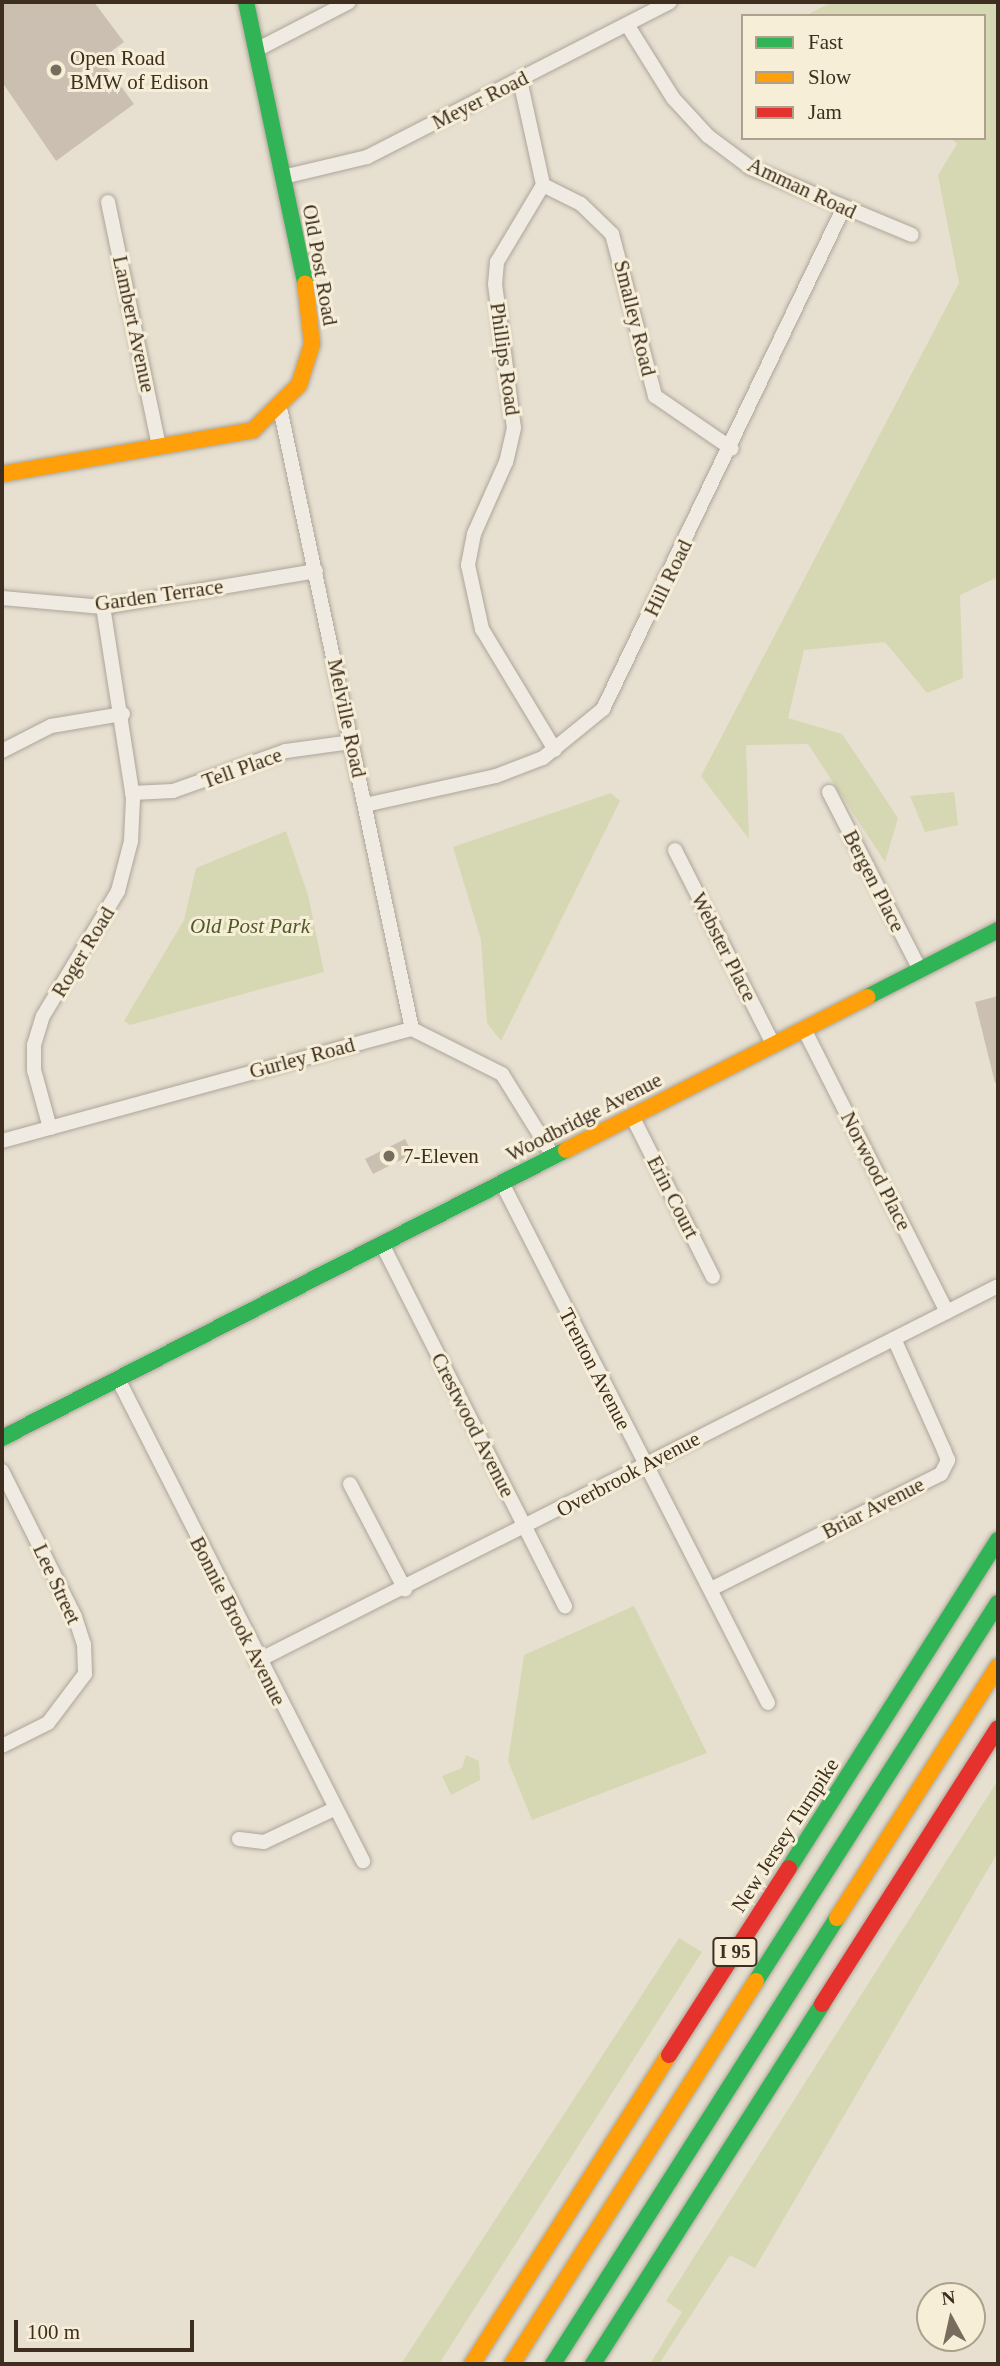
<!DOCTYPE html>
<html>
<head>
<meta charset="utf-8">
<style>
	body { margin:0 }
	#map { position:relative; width:1000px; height:2366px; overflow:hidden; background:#e7e0d1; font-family:Georgia,serif }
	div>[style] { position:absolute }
	.green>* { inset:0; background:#d6d7b3 }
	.building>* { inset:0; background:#cbbfb2 }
	.roads { filter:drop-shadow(0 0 2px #ada599) drop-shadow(0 0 2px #ada599) }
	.street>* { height:14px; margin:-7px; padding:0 7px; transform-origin:7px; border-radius:7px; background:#efebe3 }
	.fast>* { height:16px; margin:-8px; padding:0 8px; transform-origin:8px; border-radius:8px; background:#30b455 }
	.slow>* { height:16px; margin:-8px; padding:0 8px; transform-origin:8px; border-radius:8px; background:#ff9f0a }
	.jam>* { height:16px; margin:-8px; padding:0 8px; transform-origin:8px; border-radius:8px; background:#e5322d }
	.dots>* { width:19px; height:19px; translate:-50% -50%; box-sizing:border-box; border:4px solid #f7eed8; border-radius:50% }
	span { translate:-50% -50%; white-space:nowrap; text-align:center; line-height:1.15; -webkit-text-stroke:6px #f7eed8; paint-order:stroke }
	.shield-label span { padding:2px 5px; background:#f7eed8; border:2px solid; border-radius:5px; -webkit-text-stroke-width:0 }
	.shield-label { font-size:19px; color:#3d2e20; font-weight:700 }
	.poi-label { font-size:21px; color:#3d2e20 }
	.left { translate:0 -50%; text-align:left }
	.street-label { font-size:21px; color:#3d2e20 }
	.park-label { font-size:21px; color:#4d5a26; font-style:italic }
	.frame { position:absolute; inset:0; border:4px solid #3d2e20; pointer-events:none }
	.legend { position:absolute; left:741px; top:14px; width:245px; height:126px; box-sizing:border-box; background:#f7eed8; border:2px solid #ada18e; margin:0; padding:9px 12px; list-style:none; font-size:21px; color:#3d2e20 }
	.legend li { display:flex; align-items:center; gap:14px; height:35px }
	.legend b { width:35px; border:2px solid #ada18e }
	.north { position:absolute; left:916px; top:2282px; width:70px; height:70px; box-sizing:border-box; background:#f7eed8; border:2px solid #ada18e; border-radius:50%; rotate:352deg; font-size:19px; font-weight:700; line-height:28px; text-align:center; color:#3d2e20 }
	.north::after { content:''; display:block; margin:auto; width:24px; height:32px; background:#786c5e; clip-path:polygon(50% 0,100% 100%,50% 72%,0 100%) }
	.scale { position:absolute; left:14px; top:2320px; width:180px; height:32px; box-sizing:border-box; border:4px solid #3d2e20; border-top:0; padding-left:9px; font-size:21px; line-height:24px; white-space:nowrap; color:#3d2e20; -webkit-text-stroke:5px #f7eed8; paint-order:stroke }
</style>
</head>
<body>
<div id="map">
	<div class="green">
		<div style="clip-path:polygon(832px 2px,998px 2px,998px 577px,960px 595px,963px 678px,927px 693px,885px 642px,804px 650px,788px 718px,842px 734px,865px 768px,898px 818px,885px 862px,808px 744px,746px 745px,749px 839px,701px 776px,959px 283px,938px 175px,957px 144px,951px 138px,984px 138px,984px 16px,805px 16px)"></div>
		<div style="clip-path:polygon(954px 792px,958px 825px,925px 832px,910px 796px)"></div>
		<div style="clip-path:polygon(611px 793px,620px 801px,501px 1041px,487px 1023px,481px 940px,453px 847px)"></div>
		<div style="clip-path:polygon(286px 831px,308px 895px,324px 972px,130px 1025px,124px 1021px,184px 920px,196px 868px)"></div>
		<div style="clip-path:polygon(634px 1606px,707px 1753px,532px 1820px,508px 1761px,524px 1655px)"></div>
		<div style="clip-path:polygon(466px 1755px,479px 1761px,480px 1780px,451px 1795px,442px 1776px,462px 1768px)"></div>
		<div style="clip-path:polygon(998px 1780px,998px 1852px,755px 2268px,730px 2255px,659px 2364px,650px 2364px,682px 2312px,666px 2301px)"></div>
		<div style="clip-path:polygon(679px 1938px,702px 1952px,439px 2364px,401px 2364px)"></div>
	</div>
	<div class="building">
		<div style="clip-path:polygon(2px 2px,94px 2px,124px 42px,101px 59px,134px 104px,56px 161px,2px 82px)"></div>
		<div style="clip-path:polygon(998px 996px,998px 1082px,995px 1083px,975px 1002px)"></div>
		<div style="clip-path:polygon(405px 1139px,413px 1154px,373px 1174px,365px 1159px)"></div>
	</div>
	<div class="roads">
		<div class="street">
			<div style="left:628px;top:26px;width:85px;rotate:58deg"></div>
			<div style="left:673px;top:98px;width:52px;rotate:47.4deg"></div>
			<div style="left:708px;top:136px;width:54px;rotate:36.7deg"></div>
			<div style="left:751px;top:168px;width:174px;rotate:22.6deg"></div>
			<div style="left:258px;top:49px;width:102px;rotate:-27.3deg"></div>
			<div style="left:520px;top:80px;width:107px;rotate:77.6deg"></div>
			<div style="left:543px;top:185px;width:90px;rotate:120.9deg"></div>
			<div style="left:497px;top:262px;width:22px;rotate:95deg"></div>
			<div style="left:495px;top:284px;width:145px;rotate:82.5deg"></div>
			<div style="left:514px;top:428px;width:35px;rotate:103deg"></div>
			<div style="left:506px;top:462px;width:79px;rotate:114deg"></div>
			<div style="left:474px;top:534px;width:32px;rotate:101deg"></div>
			<div style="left:468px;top:565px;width:66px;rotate:77.7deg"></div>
			<div style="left:482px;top:629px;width:141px;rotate:58.9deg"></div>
			<div style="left:283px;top:177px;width:86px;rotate:-13.4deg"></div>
			<div style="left:367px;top:157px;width:340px;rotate:-27.1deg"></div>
			<div style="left:543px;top:185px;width:42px;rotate:26.6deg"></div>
			<div style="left:581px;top:204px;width:43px;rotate:44.1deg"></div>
			<div style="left:612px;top:234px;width:168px;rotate:75.1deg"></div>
			<div style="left:655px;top:396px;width:93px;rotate:34.5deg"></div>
			<div style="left:108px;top:202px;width:250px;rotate:78.2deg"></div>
			<div style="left:280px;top:408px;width:635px;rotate:78deg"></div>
			<div style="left:2px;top:598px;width:101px;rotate:5.1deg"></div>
			<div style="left:103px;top:607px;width:216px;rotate:-9.6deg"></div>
			<div style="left:2px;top:751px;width:55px;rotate:-27deg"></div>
			<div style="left:51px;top:726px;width:73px;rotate:-9.5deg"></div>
			<div style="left:829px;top:792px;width:200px;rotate:62.9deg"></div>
			<div style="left:132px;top:793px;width:41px;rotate:-2.8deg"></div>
			<div style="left:173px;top:791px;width:120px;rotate:-19.5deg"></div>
			<div style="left:286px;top:751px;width:67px;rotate:-7.8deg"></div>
			<div style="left:365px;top:805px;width:134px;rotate:-12.5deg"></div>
			<div style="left:496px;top:776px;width:50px;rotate:-21deg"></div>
			<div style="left:543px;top:758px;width:77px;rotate:-39.2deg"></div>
			<div style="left:603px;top:709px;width:555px;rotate:-64.36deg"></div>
			<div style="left:675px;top:850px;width:217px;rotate:63.2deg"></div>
			<div style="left:804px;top:1029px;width:317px;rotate:63.2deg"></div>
			<div style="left:632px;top:1116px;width:180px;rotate:63.3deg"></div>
			<div style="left:50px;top:1128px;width:60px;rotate:-105.4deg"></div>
			<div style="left:34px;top:1070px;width:25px;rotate:-90deg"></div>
			<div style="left:34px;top:1045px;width:30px;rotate:-73deg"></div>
			<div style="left:43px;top:1016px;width:146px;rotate:-59deg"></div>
			<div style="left:118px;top:891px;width:52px;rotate:-75.4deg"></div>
			<div style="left:131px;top:841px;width:43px;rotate:-87.3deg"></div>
			<div style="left:133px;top:798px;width:193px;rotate:-98.9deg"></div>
			<div style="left:2px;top:1141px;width:425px;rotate:-15.3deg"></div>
			<div style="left:412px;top:1029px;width:101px;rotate:26.6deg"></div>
			<div style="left:502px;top:1074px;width:97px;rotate:58.1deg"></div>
			<div style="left:502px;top:1183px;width:584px;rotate:62.91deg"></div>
			<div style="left:382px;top:1244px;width:406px;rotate:63.2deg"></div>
			<div style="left:118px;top:1379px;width:541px;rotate:63.06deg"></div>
			<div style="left:2px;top:1471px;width:163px;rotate:63.4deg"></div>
			<div style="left:75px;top:1617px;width:28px;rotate:72deg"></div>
			<div style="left:84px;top:1644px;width:30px;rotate:88deg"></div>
			<div style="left:85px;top:1674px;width:61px;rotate:127.1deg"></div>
			<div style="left:48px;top:1723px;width:51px;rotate:153.4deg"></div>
			<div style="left:350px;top:1484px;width:119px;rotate:62.4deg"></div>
			<div style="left:711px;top:1589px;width:257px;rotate:-26.6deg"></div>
			<div style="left:941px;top:1474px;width:16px;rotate:-63deg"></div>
			<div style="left:948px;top:1460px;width:11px;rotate:-112deg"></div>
			<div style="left:944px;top:1450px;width:122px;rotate:-114.2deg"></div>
			<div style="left:257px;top:1661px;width:830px;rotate:-26.84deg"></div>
			<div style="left:239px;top:1839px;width:25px;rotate:7deg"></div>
			<div style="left:264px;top:1842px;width:77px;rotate:-25.2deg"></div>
		</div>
		<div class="fast">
			<div style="left:246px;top:2px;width:287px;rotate:78.1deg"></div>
			<div style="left:867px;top:997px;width:147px;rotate:-27.1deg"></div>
			<div style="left:2px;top:1438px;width:633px;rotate:-27.05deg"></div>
			<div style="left:789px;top:1868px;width:389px;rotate:-57.5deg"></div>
			<div style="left:756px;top:1981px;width:449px;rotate:-57.4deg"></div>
			<div style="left:553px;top:2364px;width:529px;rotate:-57.51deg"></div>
			<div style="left:593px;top:2364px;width:427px;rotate:-57.5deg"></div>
		</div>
		<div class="slow">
			<div style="left:2px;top:474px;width:255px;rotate:-9.9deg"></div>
			<div style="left:253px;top:430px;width:64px;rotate:-44.4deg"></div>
			<div style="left:299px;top:385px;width:43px;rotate:-72.4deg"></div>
			<div style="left:312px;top:344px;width:61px;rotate:-96.5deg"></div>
			<div style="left:566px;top:1150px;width:338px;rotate:-26.9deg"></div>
			<div style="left:837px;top:1918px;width:299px;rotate:-57.4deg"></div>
			<div style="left:472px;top:2364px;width:366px;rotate:-57.5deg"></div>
			<div style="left:512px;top:2364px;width:454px;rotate:-57.5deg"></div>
		</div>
		<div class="jam">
			<div style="left:822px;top:2004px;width:327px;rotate:-57.5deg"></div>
			<div style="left:669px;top:2055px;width:222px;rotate:-57.3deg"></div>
		</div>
	</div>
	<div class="dots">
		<div style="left:56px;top:70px;background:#786c5e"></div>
		<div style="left:389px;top:1156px;background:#786c5e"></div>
	</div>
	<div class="shield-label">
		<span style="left:735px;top:1952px">I 95</span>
	</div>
	<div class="poi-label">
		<span class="left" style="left:70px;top:70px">Open Road<br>BMW of Edison</span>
		<span class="left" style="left:403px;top:1156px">7-Eleven</span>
	</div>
	<div class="street-label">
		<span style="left:480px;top:100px;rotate:-27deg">Meyer Road</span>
		<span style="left:802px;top:188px;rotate:25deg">Amman Road</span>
		<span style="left:320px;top:265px;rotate:80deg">Old Post Road</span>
		<span style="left:635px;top:318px;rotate:76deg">Smalley Road</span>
		<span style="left:134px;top:324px;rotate:78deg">Lambert Avenue</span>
		<span style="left:505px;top:359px;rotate:82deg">Phillips Road</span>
		<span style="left:668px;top:578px;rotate:-64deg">Hill Road</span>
		<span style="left:159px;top:595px;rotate:-8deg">Garden Terrace</span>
		<span style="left:347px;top:718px;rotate:78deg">Melville Road</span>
		<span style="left:242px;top:768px;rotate:-20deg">Tell Place</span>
		<span style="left:874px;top:881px;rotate:63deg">Bergen Place</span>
		<span style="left:724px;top:947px;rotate:63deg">Webster Place</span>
		<span style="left:83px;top:952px;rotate:-59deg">Roger Road</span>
		<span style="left:302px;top:1058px;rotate:-15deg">Gurley Road</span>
		<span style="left:584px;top:1117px;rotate:-27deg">Woodbridge Avenue</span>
		<span style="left:876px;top:1171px;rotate:63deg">Norwood Place</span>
		<span style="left:673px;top:1197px;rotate:63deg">Erin Court</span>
		<span style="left:595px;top:1369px;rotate:63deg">Trenton Avenue</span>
		<span style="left:473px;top:1425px;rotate:63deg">Crestwood Avenue</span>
		<span style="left:628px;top:1474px;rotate:-28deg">Overbrook Avenue</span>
		<span style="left:873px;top:1508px;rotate:-27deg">Briar Avenue</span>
		<span style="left:57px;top:1584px;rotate:65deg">Lee Street</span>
		<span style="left:238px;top:1621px;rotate:63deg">Bonnie Brook Avenue</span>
		<span style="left:785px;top:1835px;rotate:-57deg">New Jersey Turnpike</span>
	</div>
	<div class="park-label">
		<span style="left:250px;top:926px">Old Post Park</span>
	</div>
	<div class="frame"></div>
	<ul class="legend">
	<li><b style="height:9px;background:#30b455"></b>Fast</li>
	<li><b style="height:9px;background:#ff9f0a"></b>Slow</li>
	<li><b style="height:9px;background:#e5322d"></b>Jam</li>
	</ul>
	<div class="north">N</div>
	<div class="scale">100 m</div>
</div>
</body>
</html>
